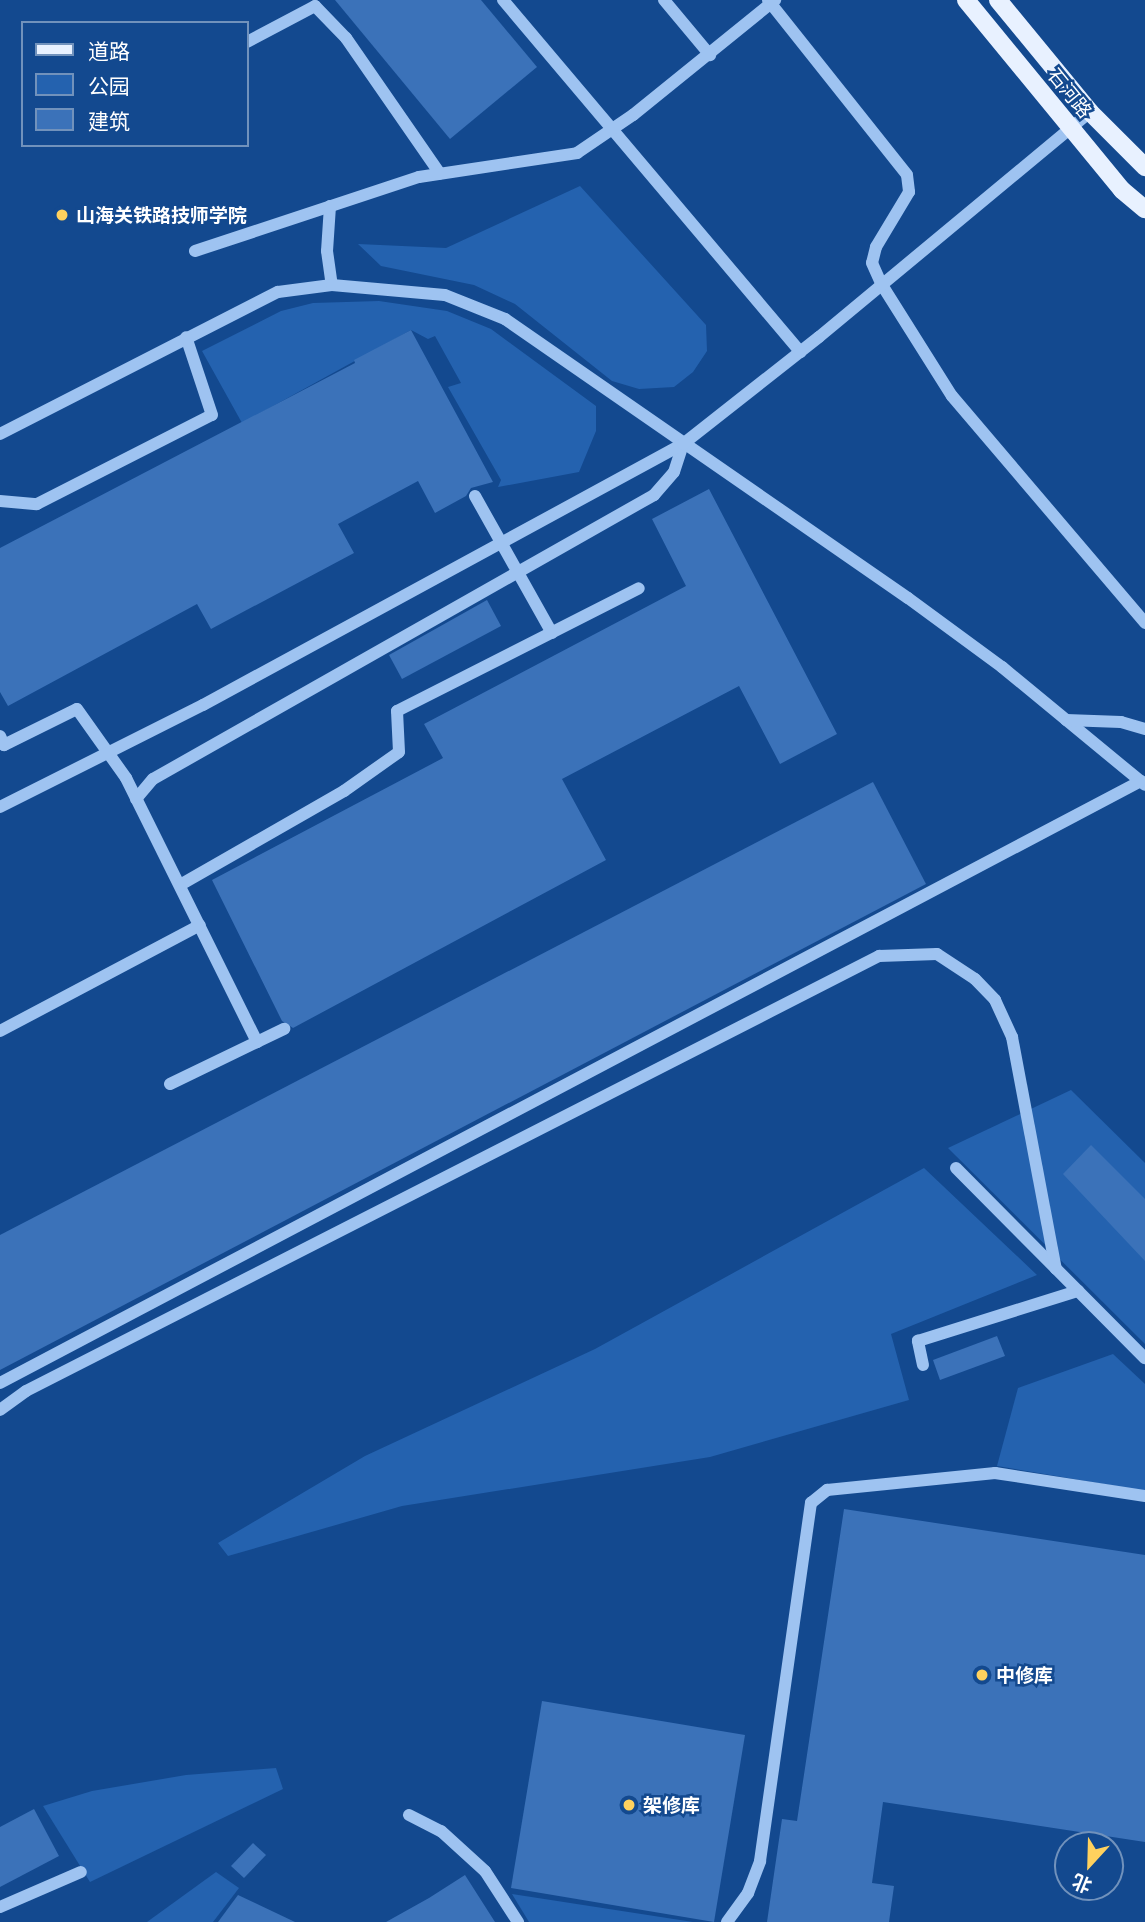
<!DOCTYPE html>
<html>
<head>
<meta charset="utf-8">
<style>
	body { margin:0 }
	#map { position:relative; width:1145px; height:1922px; overflow:hidden; background:#13498f; font-family:"Exo 2","Noto Sans SC",sans-serif }
	div>[style] { position:absolute }
	.green>* { inset:0; background:#2462af }
	.building>* { inset:0; background:#3b72b9 }
	.minor>* { height:12px; margin:-6px; padding:0 6px; transform-origin:6px; border-radius:6px; background:#9ec3f1 }
	.major>* { height:18px; margin:-9px; padding:0 9px; transform-origin:9px; border-radius:9px; background:#e8f1ff }
	.dots>* { width:19px; height:19px; translate:-50% -50%; box-sizing:border-box; border:4px solid #13498f; border-radius:50% }
	span { translate:-50% -50%; white-space:nowrap; text-align:center; line-height:1.15; -webkit-text-stroke:5px #13498f; paint-order:stroke }
	.street-label { font-size:19px; color:#fff }
	.poi-label { font-size:19px; color:#fff; font-weight:700 }
	.left { translate:0 -50%; text-align:left }
	.legend { position:absolute; left:21px; top:21px; width:228px; height:126px; box-sizing:border-box; background:#13498f; border:2px solid #7192bc; margin:0; padding:9px 12px; list-style:none; font-size:21px; color:#fff }
	.legend li { display:flex; align-items:center; gap:14px; height:35px }
	.legend b { width:35px; border:2px solid #7192bc }
	.north { position:absolute; left:1054px; top:1831px; width:70px; height:70px; box-sizing:border-box; background:#13498f; border:2px solid #7192bc; border-radius:50%; rotate:202deg; font-size:19px; font-weight:700; line-height:28px; text-align:center; color:#fff }
	.north::after { content:''; display:block; margin:auto; width:24px; height:32px; background:#ffd15e; clip-path:polygon(50% 0,100% 100%,50% 72%,0 100%) }
</style>
</head>
<body>
<div id="map">
	<div class="green">
		<div style="clip-path:polygon(580px 186px,706px 325px,707px 351px,693px 372px,674px 387px,639px 389px,612px 381px,515px 304px,474px 285px,381px 266px,358px 244px,446px 248px)"></div>
		<div style="clip-path:polygon(379px 301px,447px 311px,491px 329px,596px 406px,596px 431px,579px 472px,498px 487px,501px 480px,448px 387px,461px 383px,435px 336px,428px 339px,411px 330px,242px 423px,202px 351px,281px 311px,313px 303px)"></div>
		<div style="clip-path:polygon(1071px 1090px,1145px 1163px,1145px 1344px,948px 1148px)"></div>
		<div style="clip-path:polygon(924px 1168px,1037px 1275px,891px 1334px,909px 1400px,710px 1457px,402px 1506px,228px 1556px,218px 1543px,365px 1456px,595px 1349px)"></div>
		<div style="clip-path:polygon(1113px 1354px,1145px 1384px,1145px 1491px,997px 1466px,1018px 1388px)"></div>
		<div style="clip-path:polygon(276px 1768px,283px 1789px,90px 1882px,43px 1806px,92px 1791px,186px 1775px)"></div>
		<div style="clip-path:polygon(216px 1872px,239px 1888px,213px 1922px,147px 1922px)"></div>
		<div style="clip-path:polygon(512px 1894px,693px 1922px,529px 1922px)"></div>
	</div>
	<div class="building">
		<div style="clip-path:polygon(335px 0,481px 0,537px 67px,450px 139px)"></div>
		<div style="clip-path:polygon(411px 330px,493px 482px,471px 488px,466px 496px,435px 513px,418px 481px,338px 524px,354px 553px,211px 629px,197px 604px,8px 706px,0 692px,0 548px,355px 363px,354px 360px)"></div>
		<div style="clip-path:polygon(709px 489px,837px 734px,780px 764px,739px 686px,562px 779px,606px 860px,293px 1028px,282px 1021px,212px 880px,443px 758px,424px 724px,686px 586px,652px 519px)"></div>
		<div style="clip-path:polygon(487px 600px,501px 626px,402px 679px,389px 655px)"></div>
		<div style="clip-path:polygon(873px 782px,926px 884px,0 1370px,0 1235px)"></div>
		<div style="clip-path:polygon(1091px 1145px,1145px 1199px,1145px 1261px,1063px 1174px)"></div>
		<div style="clip-path:polygon(997px 1336px,1005px 1356px,940px 1380px,933px 1360px)"></div>
		<div style="clip-path:polygon(844px 1509px,1145px 1555px,1145px 1842px,883px 1802px,872px 1883px,894px 1886px,889px 1922px,767px 1922px,782px 1819px,797px 1821px)"></div>
		<div style="clip-path:polygon(542px 1701px,745px 1735px,714px 1922px,511px 1888px)"></div>
		<div style="clip-path:polygon(34px 1809px,59px 1856px,0 1887px,0 1827px)"></div>
		<div style="clip-path:polygon(253px 1843px,266px 1855px,244px 1878px,231px 1866px)"></div>
		<div style="clip-path:polygon(465px 1875px,495px 1922px,386px 1922px,429px 1898px)"></div>
		<div style="clip-path:polygon(238px 1895px,255px 1903px,295px 1922px,218px 1922px)"></div>
	</div>
	<div class="minor">
		<div style="left:503px;top:0;width:461px;rotate:49.8deg"></div>
		<div style="left:664px;top:0;width:72px;rotate:50.1deg"></div>
		<div style="left:768px;top:0;width:223px;rotate:51.5deg"></div>
		<div style="left:907px;top:175px;width:17px;rotate:83deg"></div>
		<div style="left:909px;top:192px;width:64px;rotate:121deg"></div>
		<div style="left:876px;top:247px;width:16px;rotate:104deg"></div>
		<div style="left:872px;top:263px;width:24px;rotate:66deg"></div>
		<div style="left:882px;top:285px;width:131px;rotate:57.8deg"></div>
		<div style="left:952px;top:396px;width:298px;rotate:49.6deg"></div>
		<div style="left:247px;top:42px;width:77px;rotate:-27.9deg"></div>
		<div style="left:315px;top:6px;width:45px;rotate:45.9deg"></div>
		<div style="left:346px;top:38px;width:165px;rotate:55.3deg"></div>
		<div style="left:330px;top:206px;width:45px;rotate:93.8deg"></div>
		<div style="left:327px;top:251px;width:34px;rotate:82deg"></div>
		<div style="left:195px;top:251px;width:236px;rotate:-18.3deg"></div>
		<div style="left:419px;top:177px;width:160px;rotate:-8.6deg"></div>
		<div style="left:577px;top:153px;width:68px;rotate:-34.2deg"></div>
		<div style="left:633px;top:115px;width:183px;rotate:-39deg"></div>
		<div style="left:0;top:434px;width:312px;rotate:-27.1deg"></div>
		<div style="left:278px;top:292px;width:54px;rotate:-7.4deg"></div>
		<div style="left:332px;top:285px;width:113px;rotate:5.1deg"></div>
		<div style="left:445px;top:295px;width:65px;rotate:21.8deg"></div>
		<div style="left:505px;top:319px;width:490px;rotate:34.7deg"></div>
		<div style="left:908px;top:598px;width:117px;rotate:36.3deg"></div>
		<div style="left:1002px;top:667px;width:185px;rotate:39.5deg"></div>
		<div style="left:475px;top:496px;width:157px;rotate:60.7deg"></div>
		<div style="left:0;top:501px;width:37px;rotate:5deg"></div>
		<div style="left:37px;top:504px;width:196px;rotate:-27deg"></div>
		<div style="left:212px;top:415px;width:82px;rotate:-108.4deg"></div>
		<div style="left:1066px;top:720px;width:55px;rotate:2.1deg"></div>
		<div style="left:1121px;top:722px;width:25px;rotate:16deg"></div>
		<div style="left:0;top:736px;width:10px;rotate:66deg"></div>
		<div style="left:4px;top:745px;width:81px;rotate:-26.3deg"></div>
		<div style="left:77px;top:709px;width:85px;rotate:54.6deg"></div>
		<div style="left:126px;top:778px;width:295px;rotate:63.6deg"></div>
		<div style="left:136px;top:799px;width:26px;rotate:-50deg"></div>
		<div style="left:153px;top:779px;width:576px;rotate:-29.55deg"></div>
		<div style="left:654px;top:495px;width:30px;rotate:-49deg"></div>
		<div style="left:674px;top:472px;width:29px;rotate:-72deg"></div>
		<div style="left:0;top:807px;width:227px;rotate:-26.7deg"></div>
		<div style="left:203px;top:705px;width:546px;rotate:-28.54deg"></div>
		<div style="left:683px;top:444px;width:173px;rotate:-38.2deg"></div>
		<div style="left:819px;top:337px;width:352px;rotate:-39.7deg"></div>
		<div style="left:180px;top:885px;width:189px;rotate:-29.8deg"></div>
		<div style="left:344px;top:791px;width:67px;rotate:-35.3deg"></div>
		<div style="left:399px;top:752px;width:41px;rotate:-92.8deg"></div>
		<div style="left:397px;top:711px;width:271px;rotate:-26.9deg"></div>
		<div style="left:0;top:1031px;width:226px;rotate:-27.9deg"></div>
		<div style="left:170px;top:1084px;width:127px;rotate:-25.8deg"></div>
		<div style="left:956px;top:1168px;width:268px;rotate:45.2deg"></div>
		<div style="left:923px;top:1365px;width:25px;rotate:-102deg"></div>
		<div style="left:918px;top:1341px;width:168px;rotate:-17.4deg"></div>
		<div style="left:0;top:1383px;width:1290px;rotate:-27.82deg"></div>
		<div style="left:0;top:1410px;width:32px;rotate:-36deg"></div>
		<div style="left:26px;top:1391px;width:958px;rotate:-27.02deg"></div>
		<div style="left:879px;top:956px;width:58px;rotate:-2deg"></div>
		<div style="left:937px;top:954px;width:45px;rotate:33.3deg"></div>
		<div style="left:975px;top:979px;width:29px;rotate:46deg"></div>
		<div style="left:995px;top:1000px;width:41px;rotate:65.3deg"></div>
		<div style="left:1012px;top:1037px;width:236px;rotate:79.3deg"></div>
		<div style="left:409px;top:1815px;width:36px;rotate:27deg"></div>
		<div style="left:441px;top:1831px;width:59px;rotate:42.3deg"></div>
		<div style="left:485px;top:1871px;width:61px;rotate:57.1deg"></div>
		<div style="left:0;top:1907px;width:88px;rotate:-23.4deg"></div>
		<div style="left:727px;top:1922px;width:36px;rotate:-54deg"></div>
		<div style="left:748px;top:1893px;width:34px;rotate:-69deg"></div>
		<div style="left:760px;top:1861px;width:362px;rotate:-81.9deg"></div>
		<div style="left:811px;top:1503px;width:21px;rotate:-39deg"></div>
		<div style="left:827px;top:1490px;width:169px;rotate:-5.8deg"></div>
		<div style="left:995px;top:1473px;width:152px;rotate:8.7deg"></div>
	</div>
	<div class="major">
		<div style="left:966px;top:0;width:246px;rotate:50.6deg"></div>
		<div style="left:1122px;top:190px;width:30px;rotate:40deg"></div>
		<div style="left:998px;top:0;width:145px;rotate:50.6deg"></div>
		<div style="left:1090px;top:112px;width:78px;rotate:45deg"></div>
	</div>
	<div class="dots">
		<div style="left:62px;top:215px;background:#ffd15e"></div>
		<div style="left:982px;top:1675px;background:#ffd15e"></div>
		<div style="left:629px;top:1805px;background:#ffd15e"></div>
	</div>
	<div class="street-label">
		<span style="left:1070px;top:93px;rotate:51deg">石河路</span>
	</div>
	<div class="poi-label">
		<span class="left" style="left:76px;top:215px">山海关铁路技师学院</span>
		<span class="left" style="left:996px;top:1675px">中修库</span>
		<span class="left" style="left:643px;top:1805px">架修库</span>
	</div>
	<ul class="legend">
	<li><b style="height:9px;background:#e8f1ff"></b>道路</li>
	<li><b style="height:19px;background:#2462af"></b>公园</li>
	<li><b style="height:19px;background:#3b72b9"></b>建筑</li>
	</ul>
	<div class="north">北</div>
</div>
</body>
</html>
